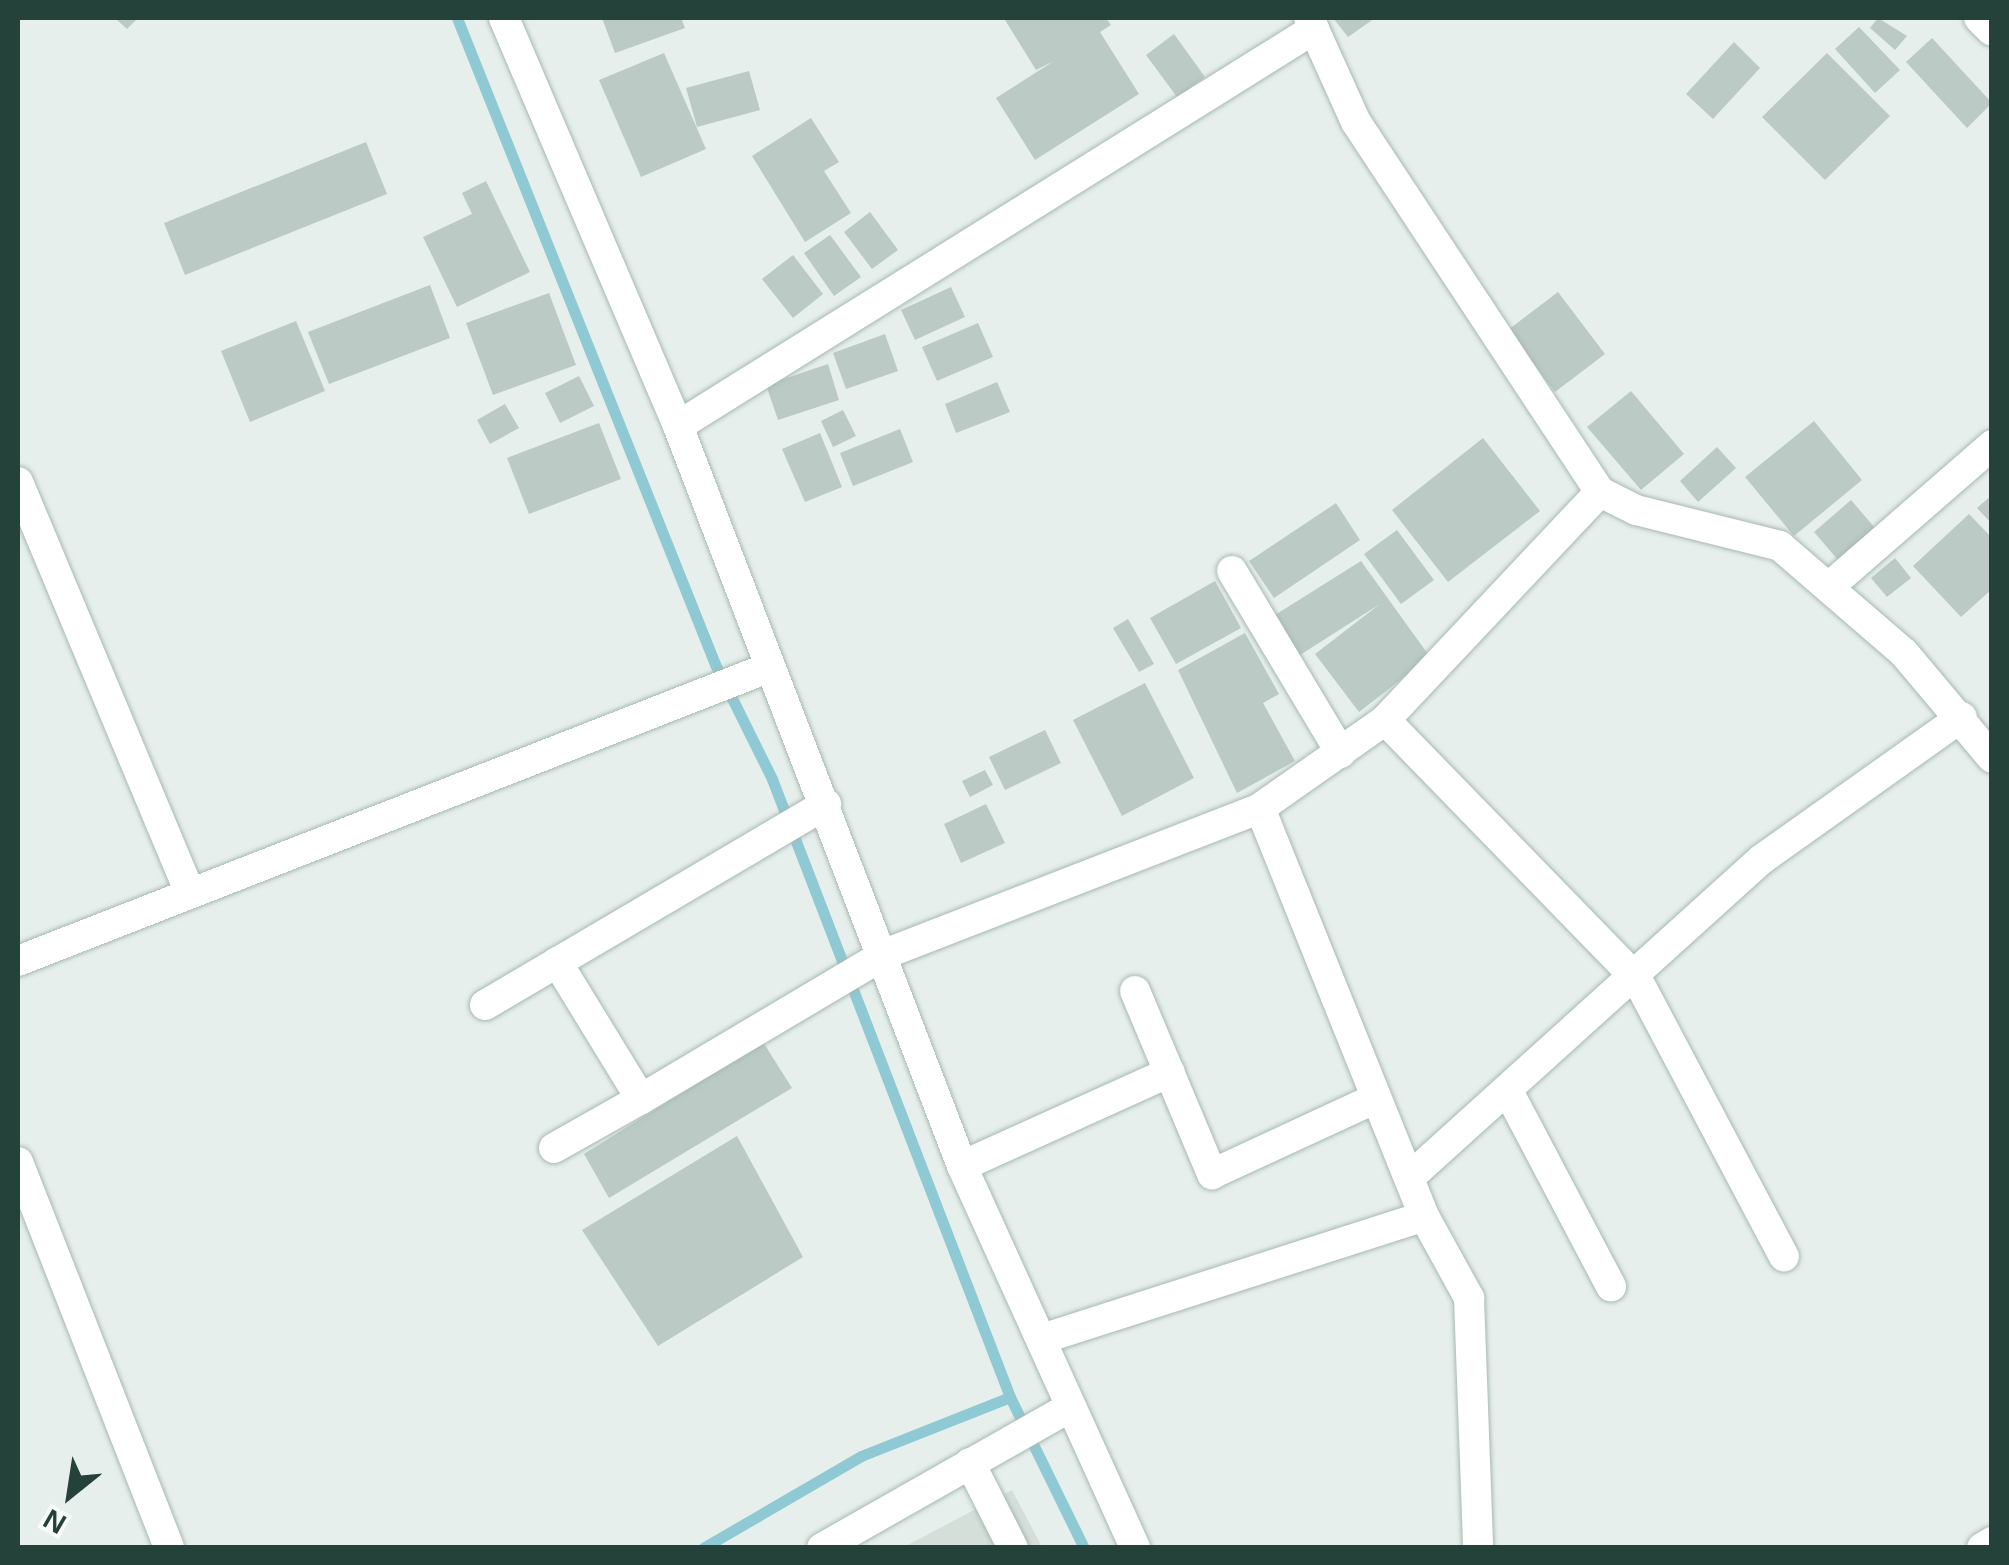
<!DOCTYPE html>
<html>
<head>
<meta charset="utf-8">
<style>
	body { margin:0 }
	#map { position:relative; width:2009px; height:1565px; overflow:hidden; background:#e6efeb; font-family:Arial,sans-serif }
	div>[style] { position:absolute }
	.built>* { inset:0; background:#d4dfda }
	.stream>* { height:11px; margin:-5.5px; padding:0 5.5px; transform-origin:5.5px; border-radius:5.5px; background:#8ec9d4 }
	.building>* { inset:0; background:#bbcac4 }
	.roads { filter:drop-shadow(0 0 2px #a8b8b2) drop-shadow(0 0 2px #a8b8b2) }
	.minor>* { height:30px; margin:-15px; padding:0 15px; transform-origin:15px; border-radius:15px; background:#fff }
	.tertiary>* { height:30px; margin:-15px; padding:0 15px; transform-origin:15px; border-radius:15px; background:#fff }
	span { translate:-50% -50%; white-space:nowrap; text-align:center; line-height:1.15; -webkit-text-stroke:9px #f7fbf9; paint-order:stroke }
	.frame { position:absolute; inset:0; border:20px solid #24423a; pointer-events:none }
	.north { position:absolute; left:20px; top:1445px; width:100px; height:100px; -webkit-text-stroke:8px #f7fbf9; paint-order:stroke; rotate:210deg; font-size:28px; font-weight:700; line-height:40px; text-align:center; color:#24423a }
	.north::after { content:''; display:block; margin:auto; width:35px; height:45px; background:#24423a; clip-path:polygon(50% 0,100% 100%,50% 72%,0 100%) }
</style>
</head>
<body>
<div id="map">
	<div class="built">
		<div style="clip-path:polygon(1012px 1490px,1042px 1547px,902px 1548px)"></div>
	</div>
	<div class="stream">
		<div style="left:457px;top:18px;width:696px;rotate:68.23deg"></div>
		<div style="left:715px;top:664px;width:128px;rotate:63.6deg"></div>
		<div style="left:772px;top:779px;width:662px;rotate:68.94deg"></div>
		<div style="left:1010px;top:1397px;width:168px;rotate:63.9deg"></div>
		<div style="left:703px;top:1548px;width:183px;rotate:-30.2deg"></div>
		<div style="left:861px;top:1456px;width:160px;rotate:-21.6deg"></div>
	</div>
	<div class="building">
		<div style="clip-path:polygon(115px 18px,138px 18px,127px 29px)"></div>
		<div style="clip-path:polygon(602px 18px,681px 18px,685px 28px,615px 53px)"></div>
		<div style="clip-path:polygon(1106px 18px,1111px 25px,1100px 32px,1139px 94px,1035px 160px,996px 98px,1054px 61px,1036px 70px,1005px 20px)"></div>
		<div style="clip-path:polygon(1333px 18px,1375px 18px,1348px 37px)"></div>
		<div style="clip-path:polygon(1878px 18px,1907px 36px,1895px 50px,1870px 28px)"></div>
		<div style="clip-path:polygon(1859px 27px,1900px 70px,1875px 93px,1835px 49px)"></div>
		<div style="clip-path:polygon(1174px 34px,1205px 77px,1177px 97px,1146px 55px)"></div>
		<div style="clip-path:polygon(1932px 38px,1992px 103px,1967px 128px,1906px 62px)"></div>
		<div style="clip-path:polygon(1734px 42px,1760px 68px,1713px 119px,1686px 94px)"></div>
		<div style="clip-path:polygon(664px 53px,706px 149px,641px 177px,599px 80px)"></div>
		<div style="clip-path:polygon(1827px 53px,1890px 116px,1825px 180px,1762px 117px)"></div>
		<div style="clip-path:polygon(749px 71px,760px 110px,697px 127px,686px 88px)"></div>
		<div style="clip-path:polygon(811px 118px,839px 162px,824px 171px,851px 213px,805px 242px,752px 156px)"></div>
		<div style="clip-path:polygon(366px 142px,387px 194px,185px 275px,164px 223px)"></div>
		<div style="clip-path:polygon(486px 181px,530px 272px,457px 307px,423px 237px,472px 214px,462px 193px)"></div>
		<div style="clip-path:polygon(870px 212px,898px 250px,872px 269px,844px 232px)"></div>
		<div style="clip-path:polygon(830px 235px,861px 277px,834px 296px,804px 253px)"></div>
		<div style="clip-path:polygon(793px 255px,823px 294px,793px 318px,762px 279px)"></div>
		<div style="clip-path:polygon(430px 285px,450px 338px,329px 384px,308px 332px)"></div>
		<div style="clip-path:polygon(951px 287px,965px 317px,915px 340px,901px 310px)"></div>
		<div style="clip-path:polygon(1558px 292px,1605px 354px,1555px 392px,1508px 330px)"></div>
		<div style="clip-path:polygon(549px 293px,576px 365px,493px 395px,466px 323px)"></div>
		<div style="clip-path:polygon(296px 321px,325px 391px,250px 422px,221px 351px)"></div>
		<div style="clip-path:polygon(978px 323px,993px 357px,937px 381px,922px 347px)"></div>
		<div style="clip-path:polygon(885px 334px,898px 371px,846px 389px,833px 353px)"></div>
		<div style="clip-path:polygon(828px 364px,839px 400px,778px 420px,766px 385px)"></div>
		<div style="clip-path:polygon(579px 376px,594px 406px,560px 423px,545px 393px)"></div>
		<div style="clip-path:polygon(997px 382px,1010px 412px,956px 433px,945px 404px)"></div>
		<div style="clip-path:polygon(1631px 391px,1684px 454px,1641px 490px,1587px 427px)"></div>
		<div style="clip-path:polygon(505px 404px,519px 428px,490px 444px,477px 420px)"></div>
		<div style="clip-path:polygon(843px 410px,856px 436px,833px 447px,821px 421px)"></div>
		<div style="clip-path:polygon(1814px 421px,1862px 480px,1794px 536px,1745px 477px)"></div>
		<div style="clip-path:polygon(599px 423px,621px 479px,529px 514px,507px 458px)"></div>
		<div style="clip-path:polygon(900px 429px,913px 462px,853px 486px,840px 453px)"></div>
		<div style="clip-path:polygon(820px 433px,842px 487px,805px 502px,782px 449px)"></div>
		<div style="clip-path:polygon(1483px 438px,1540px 511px,1448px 582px,1392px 510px)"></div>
		<div style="clip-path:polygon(1717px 447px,1736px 468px,1698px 502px,1680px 481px)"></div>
		<div style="clip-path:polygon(1992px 495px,1992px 524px,1977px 508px)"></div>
		<div style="clip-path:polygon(1851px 500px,1875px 528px,1838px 560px,1814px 532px)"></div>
		<div style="clip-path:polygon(1336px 503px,1360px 540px,1274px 598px,1249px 561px)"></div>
		<div style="clip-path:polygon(1969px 514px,1992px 538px,1992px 589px,1961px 617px,1913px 566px)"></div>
		<div style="clip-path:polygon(1397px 530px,1434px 580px,1401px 604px,1364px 554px)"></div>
		<div style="clip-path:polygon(1895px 558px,1911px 578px,1887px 597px,1871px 578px)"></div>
		<div style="clip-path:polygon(1361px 561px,1430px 657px,1359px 712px,1315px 654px,1380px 604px,1300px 655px,1275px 615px)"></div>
		<div style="clip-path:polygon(1215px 581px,1241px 628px,1176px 664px,1150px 618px)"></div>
		<div style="clip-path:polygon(1128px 619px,1154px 664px,1139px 672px,1113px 628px)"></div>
		<div style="clip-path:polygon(1245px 633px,1279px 694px,1263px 703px,1295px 761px,1237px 793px,1178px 670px)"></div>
		<div style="clip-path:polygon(1145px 683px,1194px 778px,1122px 816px,1073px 720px)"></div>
		<div style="clip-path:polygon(1045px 730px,1061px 763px,1005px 790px,989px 757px)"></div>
		<div style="clip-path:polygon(985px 770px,993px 785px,970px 797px,962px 781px)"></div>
		<div style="clip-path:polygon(986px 804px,1005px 843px,961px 863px,944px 824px)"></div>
		<div style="clip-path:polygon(763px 1042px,792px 1088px,609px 1198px,584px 1154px)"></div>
		<div style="clip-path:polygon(737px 1136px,803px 1257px,658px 1346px,582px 1230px)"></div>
	</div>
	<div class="roads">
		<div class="minor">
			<div style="left:1309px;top:18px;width:114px;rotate:65.7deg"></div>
			<div style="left:1356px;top:122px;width:443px;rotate:56.6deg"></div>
			<div style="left:1600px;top:492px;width:40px;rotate:26.6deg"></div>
			<div style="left:1636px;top:510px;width:148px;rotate:14deg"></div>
			<div style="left:1780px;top:546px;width:164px;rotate:40.8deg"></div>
			<div style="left:1904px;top:653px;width:137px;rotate:50deg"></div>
			<div style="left:678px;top:426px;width:750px;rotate:-31.97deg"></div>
			<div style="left:18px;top:482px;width:443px;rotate:67.3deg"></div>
			<div style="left:1232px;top:571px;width:212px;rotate:59.1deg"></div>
			<div style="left:1830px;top:586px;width:215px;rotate:-41deg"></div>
			<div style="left:1385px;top:720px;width:361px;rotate:45.8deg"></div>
			<div style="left:1637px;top:979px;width:314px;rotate:62.1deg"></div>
			<div style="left:1260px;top:808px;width:440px;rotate:68.1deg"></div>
			<div style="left:1424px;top:1216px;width:94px;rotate:61.2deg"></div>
			<div style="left:1469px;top:1298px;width:250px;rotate:87.9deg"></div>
			<div style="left:18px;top:961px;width:807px;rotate:-21.35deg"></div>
			<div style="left:557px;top:962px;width:161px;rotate:58.5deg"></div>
			<div style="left:641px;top:1099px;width:286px;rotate:-30.7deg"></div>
			<div style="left:887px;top:953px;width:400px;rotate:-21.2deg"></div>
			<div style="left:1260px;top:808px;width:153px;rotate:-35.1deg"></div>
			<div style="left:1385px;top:720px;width:313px;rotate:-46.7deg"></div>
			<div style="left:1135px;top:991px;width:199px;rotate:67.2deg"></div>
			<div style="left:1212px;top:1174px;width:179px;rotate:-24.8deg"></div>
			<div style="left:485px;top:1005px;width:396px;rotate:-30.5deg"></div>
			<div style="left:1508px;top:1091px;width:221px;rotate:62.2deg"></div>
			<div style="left:554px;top:1148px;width:100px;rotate:-29.4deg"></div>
			<div style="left:18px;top:1162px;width:414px;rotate:68.6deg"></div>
			<div style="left:962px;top:1166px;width:228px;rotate:-24.3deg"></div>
			<div style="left:1410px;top:1177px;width:474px;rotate:-42.1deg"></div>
			<div style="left:1762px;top:859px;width:245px;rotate:-35.4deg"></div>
			<div style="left:1042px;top:1339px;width:401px;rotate:-17.8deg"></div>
			<div style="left:970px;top:1463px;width:95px;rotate:63.2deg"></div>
			<div style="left:822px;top:1548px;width:283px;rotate:-29.6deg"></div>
			<div style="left:1982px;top:1548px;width:12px;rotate:-31deg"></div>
		</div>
		<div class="tertiary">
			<div style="left:504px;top:18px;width:444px;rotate:66.9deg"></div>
			<div style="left:678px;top:426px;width:793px;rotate:69deg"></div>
			<div style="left:962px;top:1166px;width:419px;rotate:65.6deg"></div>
			<div style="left:1979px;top:18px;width:18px;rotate:45deg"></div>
		</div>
	</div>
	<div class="frame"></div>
	<div class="north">N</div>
</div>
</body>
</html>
